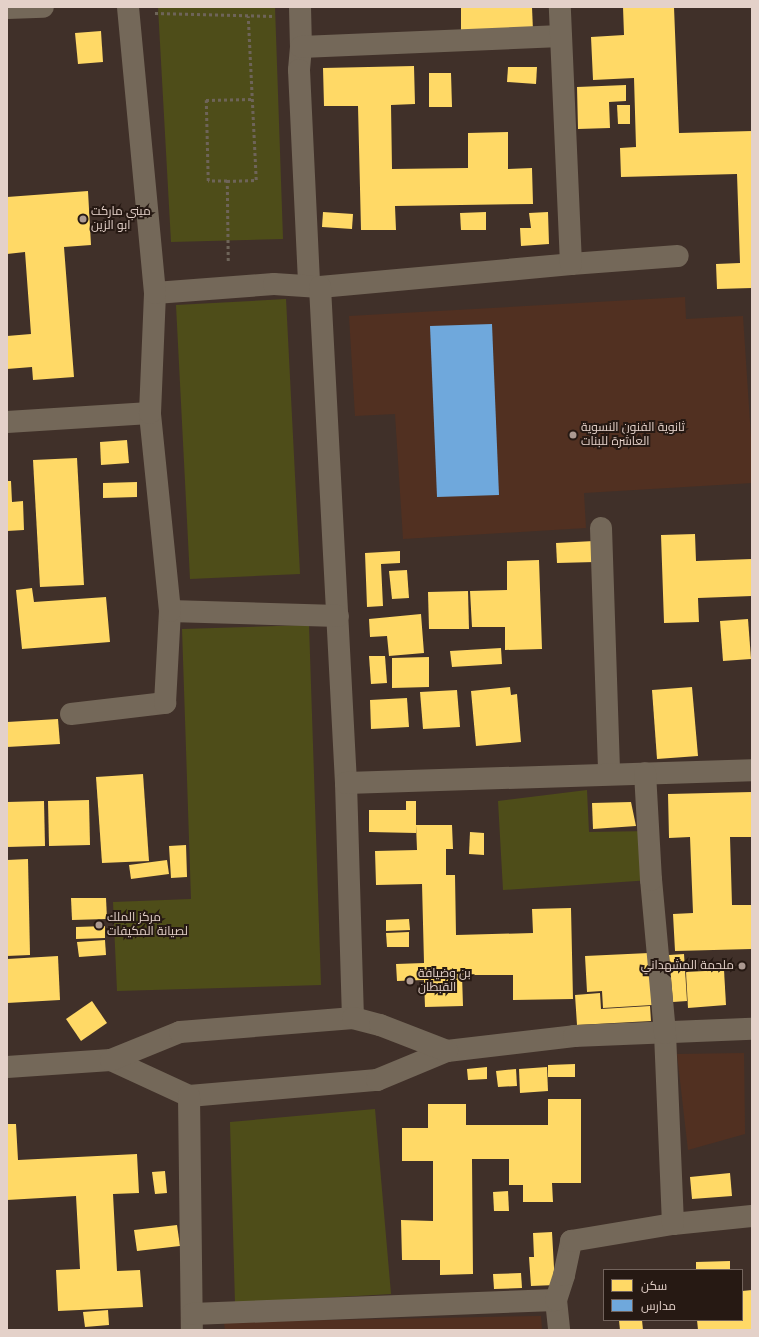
<!DOCTYPE html>
<html>
<head>
<meta charset="utf-8">
<style>
	body { margin:0 }
	#map { position:relative; width:759px; height:1337px; overflow:hidden; background:#403029; font-family:Arial,Cairo,sans-serif }
	div>[style] { position:absolute }
	.built>* { inset:0; background:#513021 }
	.green>* { inset:0; background:#4e4d19 }
	.homes>* { inset:0; background:#ffd966 }
	.schools>* { inset:0; background:#6fa8dc }
	.path>* { height:2.5px; margin-top:-1.25px; transform-origin:0; background:repeating-linear-gradient(90deg,#6e6459 0 3px,transparent 0 6px) }
	.minor>* { height:22px; margin:-11px; padding:0 11px; transform-origin:11px; border-radius:11px; background:#746859 }
	.dots>* { width:11px; height:11px; translate:-50% -50%; box-sizing:border-box; border:2px solid #261913; border-radius:50% }
	span { translate:-50% -50%; white-space:nowrap; text-align:center; line-height:1.15; -webkit-text-stroke:4px #261913; paint-order:stroke }
	.poi-label { font-size:12px; color:#e4d1c9 }
	.left { translate:0 -50%; text-align:left }
	.right { translate:-100% -50%; text-align:right }
	.frame { position:absolute; inset:0; border:8px solid #e4d1c9; pointer-events:none }
	.legend { position:absolute; left:603px; top:1269px; width:140px; height:52px; box-sizing:border-box; background:#261913; border:1px solid #72635c; margin:0; padding:5px 7px; list-style:none; font-size:12px; color:#e4d1c9 }
	.legend li { display:flex; align-items:center; gap:8px; height:20px }
	.legend b { width:20px; border:1px solid #72635c }
</style>
</head>
<body>
<div id="map">
	<div class="built">
		<div style="clip-path:polygon(685px 297px,686px 319px,743px 316px,752px 453px,752px 483px,584px 493px,586px 528px,403px 539px,395px 414px,355px 416px,349px 316px)"></div>
		<div style="clip-path:polygon(744px 1053px,745px 1134px,688px 1150px,677px 1054px)"></div>
		<div style="clip-path:polygon(541px 1316px,542px 1330px,225px 1330px,224px 1322px)"></div>
	</div>
	<div class="green">
		<div style="clip-path:polygon(158px 7px,275px 7px,283px 239px,171px 242px)"></div>
		<div style="clip-path:polygon(286px 299px,300px 574px,190px 579px,176px 305px)"></div>
		<div style="clip-path:polygon(309px 625px,321px 985px,117px 991px,113px 902px,191px 899px,182px 629px)"></div>
		<div style="clip-path:polygon(587px 790px,589px 832px,649px 831px,651px 880px,503px 890px,498px 801px)"></div>
		<div style="clip-path:polygon(375px 1109px,391px 1294px,235px 1303px,230px 1122px)"></div>
	</div>
	<div class="homes">
		<div style="clip-path:polygon(461px 7px,532px 7px,533px 31px,461px 33px)"></div>
		<div style="clip-path:polygon(623px 7px,674px 7px,679px 133px,752px 131px,752px 288px,717px 289px,716px 264px,740px 263px,737px 174px,621px 177px,620px 148px,636px 147px,634px 78px,593px 80px,591px 37px,624px 35px)"></div>
		<div style="clip-path:polygon(101px 31px,103px 62px,78px 64px,75px 33px)"></div>
		<div style="clip-path:polygon(414px 66px,415px 104px,391px 105px,392px 169px,468px 168px,468px 133px,508px 132px,508px 169px,532px 168px,533px 204px,395px 206px,396px 230px,361px 230px,358px 106px,324px 106px,323px 68px)"></div>
		<div style="clip-path:polygon(508px 67px,537px 67px,536px 84px,507px 82px)"></div>
		<div style="clip-path:polygon(429px 73px,451px 73px,452px 107px,429px 107px)"></div>
		<div style="clip-path:polygon(626px 85px,626px 101px,609px 102px,610px 128px,578px 129px,577px 87px)"></div>
		<div style="clip-path:polygon(617px 105px,630px 105px,630px 124px,618px 124px)"></div>
		<div style="clip-path:polygon(88px 191px,91px 245px,64px 247px,74px 377px,33px 380px,32px 367px,7px 369px,7px 336px,31px 334px,25px 252px,7px 254px,7px 197px)"></div>
		<div style="clip-path:polygon(323px 212px,353px 214px,352px 229px,322px 227px)"></div>
		<div style="clip-path:polygon(486px 212px,486px 230px,461px 230px,460px 213px)"></div>
		<div style="clip-path:polygon(548px 212px,549px 244px,521px 246px,520px 228px,531px 228px,529px 213px)"></div>
		<div style="clip-path:polygon(127px 440px,129px 463px,101px 465px,100px 442px)"></div>
		<div style="clip-path:polygon(77px 458px,84px 585px,40px 587px,33px 460px)"></div>
		<div style="clip-path:polygon(7px 481px,11px 481px,12px 502px,23px 501px,24px 530px,7px 531px)"></div>
		<div style="clip-path:polygon(137px 482px,137px 497px,103px 498px,103px 483px)"></div>
		<div style="clip-path:polygon(695px 534px,696px 561px,752px 559px,752px 596px,698px 598px,699px 622px,664px 623px,661px 535px)"></div>
		<div style="clip-path:polygon(594px 541px,595px 562px,557px 563px,556px 543px)"></div>
		<div style="clip-path:polygon(400px 551px,400px 563px,381px 564px,383px 606px,367px 607px,365px 553px)"></div>
		<div style="clip-path:polygon(539px 560px,542px 649px,505px 650px,505px 627px,472px 627px,470px 591px,507px 590px,507px 561px)"></div>
		<div style="clip-path:polygon(407px 570px,409px 598px,392px 599px,389px 571px)"></div>
		<div style="clip-path:polygon(32px 588px,34px 602px,106px 597px,110px 642px,22px 649px,16px 590px)"></div>
		<div style="clip-path:polygon(468px 591px,469px 629px,429px 629px,428px 592px)"></div>
		<div style="clip-path:polygon(421px 614px,424px 653px,389px 656px,387px 636px,370px 637px,369px 619px)"></div>
		<div style="clip-path:polygon(748px 619px,751px 659px,723px 661px,720px 621px)"></div>
		<div style="clip-path:polygon(501px 648px,502px 664px,452px 667px,450px 651px)"></div>
		<div style="clip-path:polygon(369px 656px,385px 656px,387px 683px,371px 684px)"></div>
		<div style="clip-path:polygon(429px 657px,429px 687px,392px 688px,392px 658px)"></div>
		<div style="clip-path:polygon(510px 687px,511px 695px,517px 694px,521px 742px,476px 746px,471px 691px)"></div>
		<div style="clip-path:polygon(692px 687px,698px 756px,657px 759px,652px 690px)"></div>
		<div style="clip-path:polygon(457px 690px,460px 727px,423px 729px,420px 692px)"></div>
		<div style="clip-path:polygon(407px 698px,409px 727px,371px 729px,370px 700px)"></div>
		<div style="clip-path:polygon(58px 719px,60px 744px,7px 747px,7px 722px)"></div>
		<div style="clip-path:polygon(143px 774px,149px 861px,102px 863px,96px 777px)"></div>
		<div style="clip-path:polygon(752px 792px,752px 837px,730px 837px,732px 905px,752px 905px,752px 949px,675px 951px,673px 914px,693px 913px,690px 837px,669px 838px,668px 794px)"></div>
		<div style="clip-path:polygon(89px 800px,90px 845px,49px 846px,48px 801px)"></div>
		<div style="clip-path:polygon(44px 801px,45px 846px,7px 847px,7px 802px)"></div>
		<div style="clip-path:polygon(406px 801px,416px 801px,416px 833px,369px 832px,369px 810px,406px 810px)"></div>
		<div style="clip-path:polygon(631px 802px,636px 826px,593px 829px,592px 803px)"></div>
		<div style="clip-path:polygon(416px 825px,452px 825px,453px 849px,446px 849px,446px 875px,455px 875px,456px 935px,533px 933px,532px 909px,571px 908px,573px 999px,513px 1000px,513px 975px,462px 975px,463px 1006px,425px 1007px,424px 980px,397px 981px,396px 964px,424px 963px,422px 884px,376px 885px,375px 851px,417px 850px)"></div>
		<div style="clip-path:polygon(470px 832px,484px 833px,484px 855px,469px 854px)"></div>
		<div style="clip-path:polygon(186px 845px,187px 877px,171px 878px,169px 846px)"></div>
		<div style="clip-path:polygon(28px 859px,30px 955px,7px 956px,7px 860px)"></div>
		<div style="clip-path:polygon(167px 860px,169px 874px,131px 879px,129px 865px)"></div>
		<div style="clip-path:polygon(71px 898px,106px 898px,107px 919px,72px 920px)"></div>
		<div style="clip-path:polygon(409px 919px,410px 930px,386px 931px,386px 920px)"></div>
		<div style="clip-path:polygon(105px 926px,105px 938px,76px 939px,76px 927px)"></div>
		<div style="clip-path:polygon(409px 932px,409px 947px,387px 947px,386px 933px)"></div>
		<div style="clip-path:polygon(105px 940px,106px 955px,79px 957px,77px 942px)"></div>
		<div style="clip-path:polygon(649px 953px,652px 1005px,603px 1008px,602px 991px,587px 992px,585px 956px)"></div>
		<div style="clip-path:polygon(684px 954px,687px 1001px,673px 1002px,669px 955px)"></div>
		<div style="clip-path:polygon(58px 956px,60px 1000px,7px 1003px,7px 959px)"></div>
		<div style="clip-path:polygon(724px 970px,726px 1005px,688px 1008px,686px 972px)"></div>
		<div style="clip-path:polygon(600px 993px,601px 1009px,650px 1006px,651px 1021px,577px 1025px,575px 995px)"></div>
		<div style="clip-path:polygon(92px 1001px,107px 1023px,81px 1041px,66px 1019px)"></div>
		<div style="clip-path:polygon(575px 1064px,575px 1077px,548px 1077px,548px 1065px)"></div>
		<div style="clip-path:polygon(487px 1067px,487px 1079px,468px 1080px,467px 1069px)"></div>
		<div style="clip-path:polygon(547px 1067px,548px 1091px,520px 1093px,519px 1069px)"></div>
		<div style="clip-path:polygon(516px 1069px,517px 1086px,498px 1087px,496px 1071px)"></div>
		<div style="clip-path:polygon(548px 1099px,581px 1099px,581px 1183px,552px 1183px,553px 1202px,523px 1202px,523px 1185px,509px 1185px,509px 1159px,472px 1159px,473px 1274px,440px 1275px,440px 1260px,402px 1260px,401px 1220px,433px 1221px,433px 1161px,402px 1161px,402px 1128px,428px 1128px,428px 1104px,466px 1104px,466px 1125px,548px 1125px)"></div>
		<div style="clip-path:polygon(7px 1124px,16px 1124px,18px 1160px,137px 1154px,139px 1193px,113px 1194px,117px 1271px,140px 1270px,143px 1307px,58px 1311px,56px 1270px,80px 1269px,76px 1196px,7px 1200px)"></div>
		<div style="clip-path:polygon(165px 1171px,167px 1193px,155px 1194px,152px 1172px)"></div>
		<div style="clip-path:polygon(730px 1173px,732px 1196px,692px 1199px,690px 1177px)"></div>
		<div style="clip-path:polygon(508px 1191px,509px 1211px,494px 1211px,493px 1192px)"></div>
		<div style="clip-path:polygon(177px 1225px,180px 1246px,137px 1251px,134px 1230px)"></div>
		<div style="clip-path:polygon(552px 1232px,555px 1285px,531px 1286px,529px 1257px,534px 1257px,533px 1233px)"></div>
		<div style="clip-path:polygon(730px 1261px,730px 1270px,696px 1270px,696px 1262px)"></div>
		<div style="clip-path:polygon(521px 1273px,522px 1288px,494px 1289px,493px 1274px)"></div>
		<div style="clip-path:polygon(752px 1290px,752px 1330px,698px 1330px,697px 1320px,742px 1320px,742px 1291px)"></div>
		<div style="clip-path:polygon(108px 1310px,109px 1325px,85px 1327px,83px 1312px)"></div>
		<div style="clip-path:polygon(619px 1320px,642px 1320px,643px 1330px,620px 1330px)"></div>
	</div>
	<div class="schools">
		<div style="clip-path:polygon(492px 324px,499px 495px,437px 497px,430px 326px)"></div>
	</div>
	<div class="path">
		<div style="left:155px;top:13px;width:119px;rotate:1.4deg"></div>
		<div style="left:227px;top:181px;width:19px;rotate:180deg"></div>
		<div style="left:208px;top:181px;width:81px;rotate:-91.4deg"></div>
		<div style="left:206px;top:100px;width:46px;rotate:-1.2deg"></div>
		<div style="left:228px;top:261px;width:80px;rotate:-90.7deg"></div>
		<div style="left:227px;top:181px;width:29px;rotate:-2deg"></div>
		<div style="left:256px;top:180px;width:164px;rotate:-92.8deg"></div>
	</div>
	<div class="minor">
		<div style="left:300px;top:7px;width:40px;rotate:88.6deg"></div>
		<div style="left:301px;top:47px;width:23px;rotate:95deg"></div>
		<div style="left:299px;top:70px;width:216px;rotate:87.3deg"></div>
		<div style="left:7px;top:8px;width:36px;rotate:-2deg"></div>
		<div style="left:301px;top:47px;width:260px;rotate:-2.4deg"></div>
		<div style="left:571px;top:264px;width:107px;rotate:-4.3deg"></div>
		<div style="left:320px;top:287px;width:252px;rotate:-5.2deg"></div>
		<div style="left:571px;top:264px;width:257px;rotate:-92.5deg"></div>
		<div style="left:155px;top:293px;width:119px;rotate:-4.3deg"></div>
		<div style="left:274px;top:284px;width:46px;rotate:3.7deg"></div>
		<div style="left:320px;top:287px;width:497px;rotate:87deg"></div>
		<div style="left:346px;top:783px;width:235px;rotate:88.3deg"></div>
		<div style="left:7px;top:422px;width:143px;rotate:-3.6deg"></div>
		<div style="left:601px;top:528px;width:246px;rotate:88.1deg"></div>
		<div style="left:170px;top:611px;width:168px;rotate:1.7deg"></div>
		<div style="left:71px;top:714px;width:95px;rotate:-6.7deg"></div>
		<div style="left:165px;top:703px;width:92px;rotate:-86.9deg"></div>
		<div style="left:170px;top:611px;width:199px;rotate:-95.8deg"></div>
		<div style="left:150px;top:413px;width:120px;rotate:-87.6deg"></div>
		<div style="left:155px;top:293px;width:287px;rotate:-95.4deg"></div>
		<div style="left:346px;top:783px;width:406px;rotate:-1.8deg"></div>
		<div style="left:111px;top:1060px;width:86px;rotate:24.8deg"></div>
		<div style="left:189px;top:1096px;width:189px;rotate:-4.9deg"></div>
		<div style="left:377px;top:1080px;width:76px;rotate:-22.5deg"></div>
		<div style="left:447px;top:1051px;width:128px;rotate:-6.7deg"></div>
		<div style="left:574px;top:1036px;width:178px;rotate:-2.3deg"></div>
		<div style="left:7px;top:1067px;width:104px;rotate:-3.9deg"></div>
		<div style="left:111px;top:1060px;width:74px;rotate:-22.1deg"></div>
		<div style="left:180px;top:1032px;width:174px;rotate:-4.6deg"></div>
		<div style="left:353px;top:1018px;width:28px;rotate:15deg"></div>
		<div style="left:380px;top:1025px;width:72px;rotate:21.2deg"></div>
		<div style="left:189px;top:1096px;width:234px;rotate:89.3deg"></div>
		<div style="left:673px;top:1224px;width:79px;rotate:-5.8deg"></div>
		<div style="left:556px;top:1300px;width:30px;rotate:84deg"></div>
		<div style="left:192px;top:1314px;width:364px;rotate:-2.2deg"></div>
		<div style="left:556px;top:1300px;width:26px;rotate:-72deg"></div>
		<div style="left:564px;top:1275px;width:35px;rotate:-78deg"></div>
		<div style="left:571px;top:1241px;width:103px;rotate:-9.5deg"></div>
		<div style="left:673px;top:1224px;width:191px;rotate:-92.4deg"></div>
		<div style="left:665px;top:1033px;width:154px;rotate:-95.2deg"></div>
		<div style="left:651px;top:880px;width:107px;rotate:-93.2deg"></div>
	</div>
	<div class="dots">
		<div style="left:83px;top:219px;background:#ab9991"></div>
		<div style="left:573px;top:435px;background:#ab9991"></div>
		<div style="left:99px;top:925px;background:#ab9991"></div>
		<div style="left:742px;top:966px;background:#ab9991"></div>
		<div style="left:410px;top:981px;background:#ab9991"></div>
	</div>
	<div class="poi-label">
		<span class="left" style="left:91px;top:219px">ميني ماركت<br>ابو الزين</span>
		<span class="left" style="left:581px;top:435px">ثانوية الفنون النسوية<br>العاشرة للبنات</span>
		<span class="left" style="left:107px;top:925px">مركز الملك<br>لصيانة المكيفات</span>
		<span class="right" style="left:734px;top:966px">ملحمة المشهداني</span>
		<span class="left" style="left:418px;top:981px">بن وضيافة<br>القبطان</span>
	</div>
	<div class="frame"></div>
	<ul class="legend">
	<li><b style="height:11px;background:#ffd966"></b>سكن</li>
	<li><b style="height:11px;background:#6fa8dc"></b>مدارس</li>
	</ul>
</div>
</body>
</html>
